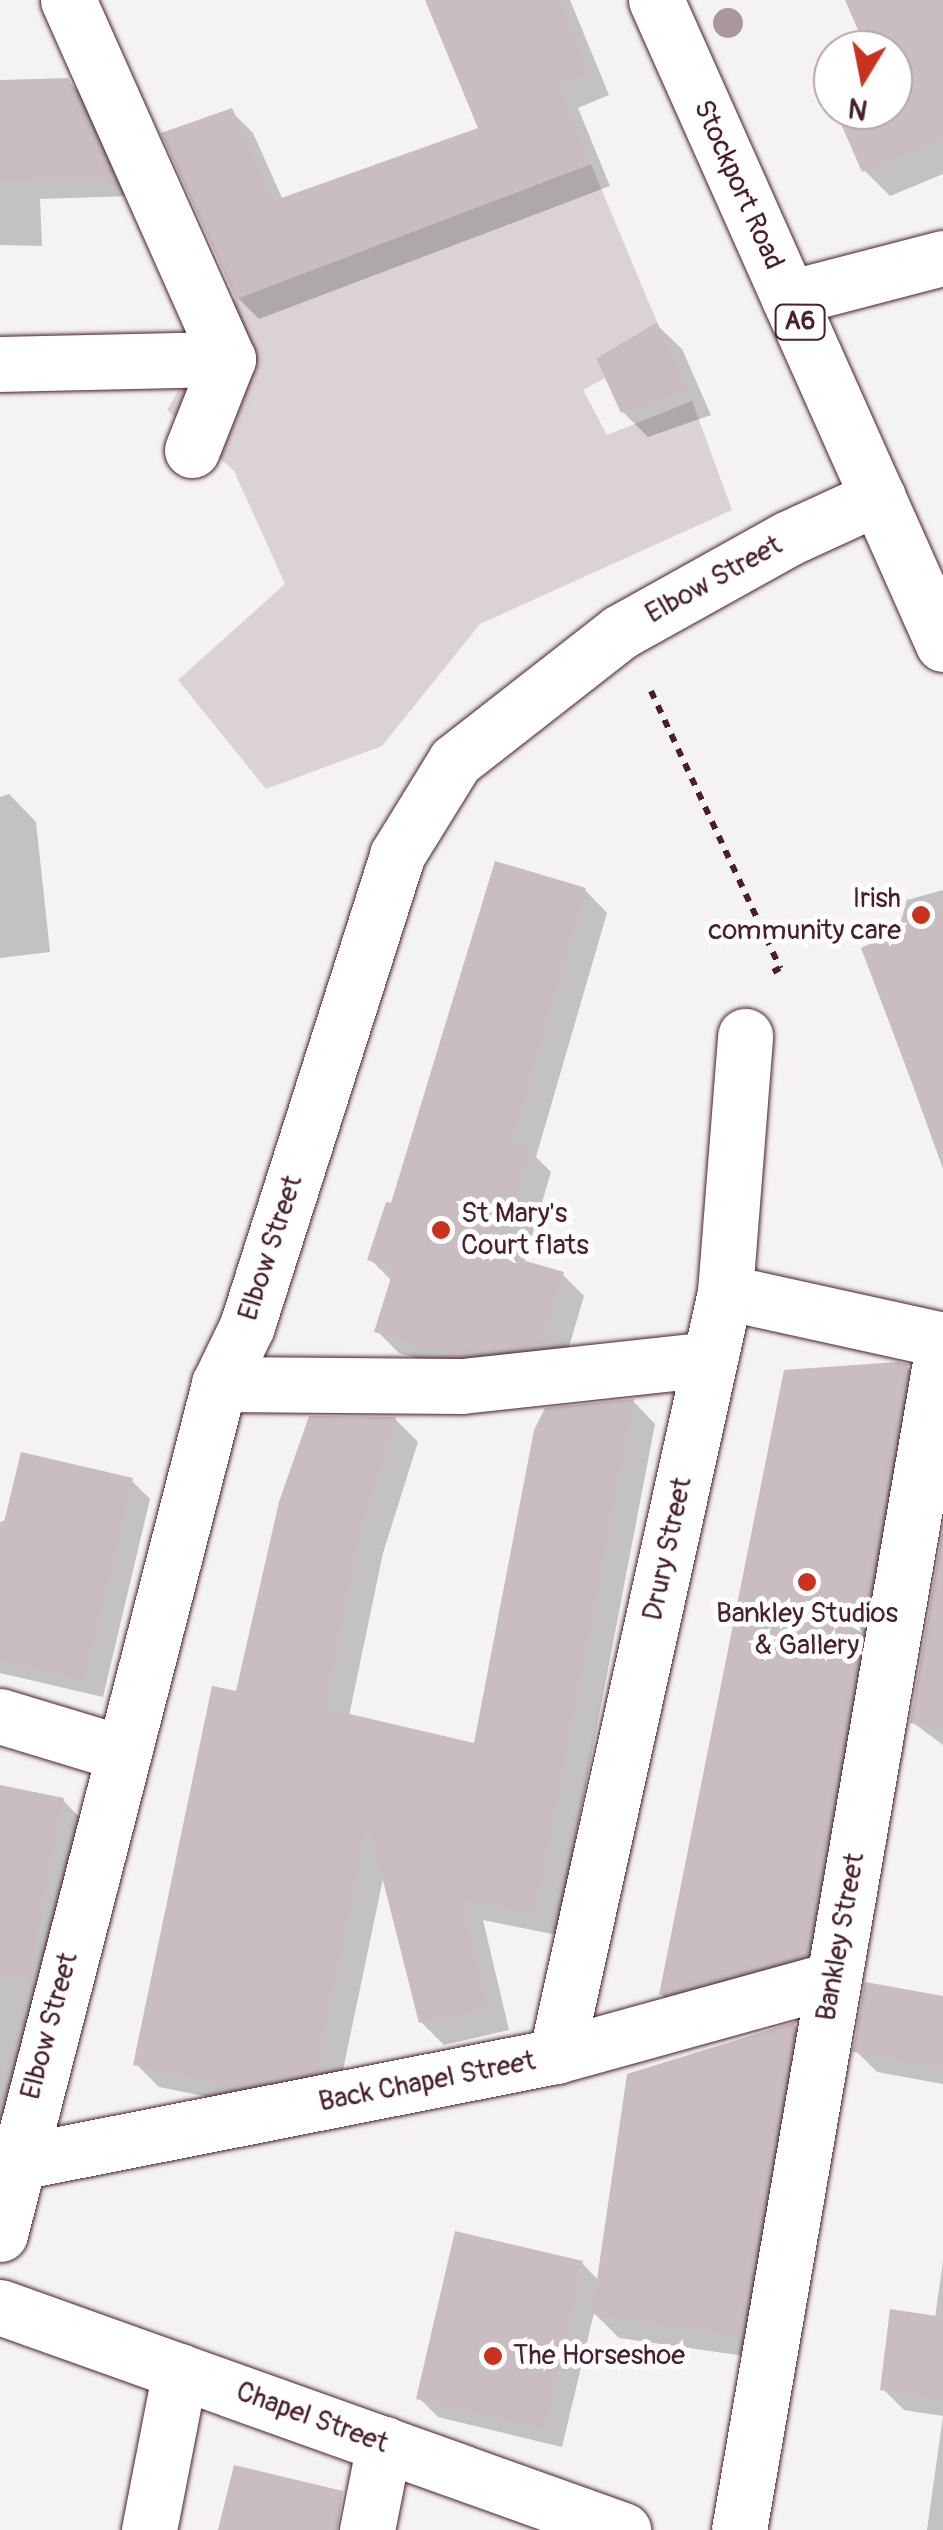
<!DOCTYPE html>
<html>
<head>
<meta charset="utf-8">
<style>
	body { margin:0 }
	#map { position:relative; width:943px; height:2530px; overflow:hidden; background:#f4f2f2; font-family:Pangolin,sans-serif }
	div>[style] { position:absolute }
	.green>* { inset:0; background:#dbd2d5 }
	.shadow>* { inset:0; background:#0003 }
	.building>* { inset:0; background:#cabdc1 }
	.path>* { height:6px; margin-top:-3px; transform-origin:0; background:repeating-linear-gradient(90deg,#4a1f2b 0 8px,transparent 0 16px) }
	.roads { filter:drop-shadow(0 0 2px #4a1f2b) drop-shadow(0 0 2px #4a1f2b) }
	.minor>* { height:55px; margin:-27.5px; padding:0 27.5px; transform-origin:27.5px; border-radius:27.5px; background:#fff }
	.highway>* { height:55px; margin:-27.5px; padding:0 27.5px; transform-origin:27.5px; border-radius:27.5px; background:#fff }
	.trees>* { width:30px; height:30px; margin:-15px; border-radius:50%; background:#aa979c }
	.dots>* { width:28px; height:28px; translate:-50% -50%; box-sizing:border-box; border:5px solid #fff; border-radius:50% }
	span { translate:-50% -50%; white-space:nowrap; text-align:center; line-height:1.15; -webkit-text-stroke:10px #fff; paint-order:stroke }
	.shield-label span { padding:2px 8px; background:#fff; border:2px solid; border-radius:8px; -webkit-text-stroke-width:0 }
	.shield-label { font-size:25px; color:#4a1f2b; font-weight:700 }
	.street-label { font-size:28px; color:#4a1f2b }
	.poi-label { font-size:28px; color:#4a1f2b }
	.right { translate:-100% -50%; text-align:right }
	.left { translate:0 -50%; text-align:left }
	.north { position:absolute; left:813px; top:30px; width:100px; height:100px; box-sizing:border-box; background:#fff; border:2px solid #b7a5aa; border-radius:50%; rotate:190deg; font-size:28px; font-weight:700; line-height:40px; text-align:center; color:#4a1f2b }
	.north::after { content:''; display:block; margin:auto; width:35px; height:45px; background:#c8321e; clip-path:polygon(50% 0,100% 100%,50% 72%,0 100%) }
</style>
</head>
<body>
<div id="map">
	<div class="green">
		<div style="clip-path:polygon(591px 164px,657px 322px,597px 357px,605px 378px,583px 390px,607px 435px,692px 401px,732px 510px,480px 624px,382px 746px,266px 789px,178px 680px,285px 584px,234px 471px,167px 410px,231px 301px)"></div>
	</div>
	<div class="shadow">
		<div style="clip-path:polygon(428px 0,570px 0,609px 95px,578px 108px,610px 186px,259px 319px,238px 298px,231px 111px,253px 133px,283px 200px,482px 129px)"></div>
		<div style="clip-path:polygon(848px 0,943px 0,943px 174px,890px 196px,864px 170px,838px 110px,893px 110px,893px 50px,863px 50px,869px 48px)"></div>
		<div style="clip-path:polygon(67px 80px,87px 100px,130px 196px,40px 199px,42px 246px,0 245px,0 81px)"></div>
		<div style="clip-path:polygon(657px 325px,682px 349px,711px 415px,648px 437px,623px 412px)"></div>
		<div style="clip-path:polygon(9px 794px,36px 822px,50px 952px,0 958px,0 797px)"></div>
		<div style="clip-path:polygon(585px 890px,607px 913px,536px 1157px,551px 1172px,524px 1263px,562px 1274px,584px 1296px,563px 1367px,477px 1376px,399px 1353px,377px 1331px,392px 1281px,370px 1259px,392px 1206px)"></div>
		<div style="clip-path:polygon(943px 890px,943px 1169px,864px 950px,897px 934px,907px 900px)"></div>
		<div style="clip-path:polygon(907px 1367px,934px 1393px,833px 1981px,688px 2021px,661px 1994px)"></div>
		<div style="clip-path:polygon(633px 1401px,655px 1424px,557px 1935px,483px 1920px,509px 2030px,444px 2045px,421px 2022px,384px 1874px,338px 2094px,264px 2108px,159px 2087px,136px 2064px,238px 1694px,395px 1419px,418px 1442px,383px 1553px,349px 1716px,476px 1746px)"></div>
		<div style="clip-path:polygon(131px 1480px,150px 1499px,103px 1697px,0 1673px,0 1522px)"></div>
		<div style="clip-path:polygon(943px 1544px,943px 1745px,912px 1722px)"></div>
		<div style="clip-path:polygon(0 1788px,63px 1800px,82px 1820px,0 2195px)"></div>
		<div style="clip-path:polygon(943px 1999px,943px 2084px,877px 2072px,856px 2051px)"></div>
		<div style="clip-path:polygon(794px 2025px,818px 2049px,765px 2359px,619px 2338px,594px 2313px,562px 2447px,438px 2417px,419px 2398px,582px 2263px,599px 2281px)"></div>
		<div style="clip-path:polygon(943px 2261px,943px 2530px,927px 2530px,943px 2416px,904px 2410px,883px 2389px,935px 2318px)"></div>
	</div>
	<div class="building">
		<div style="clip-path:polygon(425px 0,559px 0,589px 73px,558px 86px,591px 164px,236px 299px,161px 133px,232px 108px,273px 201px,478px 128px)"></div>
		<div style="clip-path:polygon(845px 0,943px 0,943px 138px,862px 172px,835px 110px,893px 110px,893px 50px,856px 50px,865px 46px)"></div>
		<div style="clip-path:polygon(833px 60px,833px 104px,817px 67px)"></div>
		<div style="clip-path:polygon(68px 78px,113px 177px,0 181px,0 80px)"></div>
		<div style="clip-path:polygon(657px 322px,688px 390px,621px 413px,596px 358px)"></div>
		<div style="clip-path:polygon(495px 861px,586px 888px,512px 1142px,531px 1148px,498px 1253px,564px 1272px,541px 1346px,453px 1355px,374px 1332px,394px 1268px,367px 1260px,386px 1202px,391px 1203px)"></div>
		<div style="clip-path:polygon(943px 910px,943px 1150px,938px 1151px,861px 948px)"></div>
		<div style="clip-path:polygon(897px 1362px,908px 1364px,806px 1954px,659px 1995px,784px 1370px)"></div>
		<div style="clip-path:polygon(634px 1399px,535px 1914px,462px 1899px,487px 2008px,419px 2023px,368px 1821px,316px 2072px,240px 2087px,133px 2065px,212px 1686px,236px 1691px,279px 1502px,309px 1416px,396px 1417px,361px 1529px,324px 1708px,474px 1743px,534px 1430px,545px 1408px)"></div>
		<div style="clip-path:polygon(21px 1452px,133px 1478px,84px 1680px,0 1660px,0 1539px)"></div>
		<div style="clip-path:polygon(943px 1529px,943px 1727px,910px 1723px)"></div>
		<div style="clip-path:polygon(0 1785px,64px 1798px,28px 1978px,0 1975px)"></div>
		<div style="clip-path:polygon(865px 1982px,943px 1996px,943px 2068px,853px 2052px)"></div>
		<div style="clip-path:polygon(795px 2022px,741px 2336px,592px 2314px,627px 2074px)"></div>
		<div style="clip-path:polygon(455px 2231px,583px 2261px,544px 2429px,416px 2399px)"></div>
		<div style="clip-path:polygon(890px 2309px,943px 2317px,943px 2399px,880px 2390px)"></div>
		<div style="clip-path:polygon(234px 2465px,343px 2491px,337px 2530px,218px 2530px)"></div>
	</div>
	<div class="path">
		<div style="left:651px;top:691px;width:306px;rotate:65deg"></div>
		<div style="left:780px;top:968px;width:13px;rotate:151deg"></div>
	</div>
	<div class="roads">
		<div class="minor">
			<div style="left:68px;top:0;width:393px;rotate:66deg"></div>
			<div style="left:228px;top:359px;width:98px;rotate:111.6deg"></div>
			<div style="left:789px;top:298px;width:159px;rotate:-14.6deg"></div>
			<div style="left:0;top:364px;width:228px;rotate:-1.3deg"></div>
			<div style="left:725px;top:1292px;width:223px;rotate:12.4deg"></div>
			<div style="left:219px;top:1384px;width:243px;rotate:0.5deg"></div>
			<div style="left:462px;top:1386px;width:249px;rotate:-6.2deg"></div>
			<div style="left:0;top:1716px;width:127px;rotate:16.9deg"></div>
			<div style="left:556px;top:2056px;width:782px;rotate:-77.53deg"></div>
			<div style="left:725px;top:1292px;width:257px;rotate:-85.5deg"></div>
			<div style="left:14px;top:2163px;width:552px;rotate:-11.17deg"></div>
			<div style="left:556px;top:2056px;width:288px;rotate:-15.5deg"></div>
			<div style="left:0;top:2234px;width:878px;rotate:-75.55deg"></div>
			<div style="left:219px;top:1384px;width:64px;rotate:-64.2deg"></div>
			<div style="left:247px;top:1326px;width:494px;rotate:-72.3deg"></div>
			<div style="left:397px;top:855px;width:110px;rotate:-58.3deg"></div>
			<div style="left:455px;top:761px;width:209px;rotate:-38deg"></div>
			<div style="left:620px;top:632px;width:193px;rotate:-29.1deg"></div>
			<div style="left:789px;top:538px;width:98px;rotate:-24.7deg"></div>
			<div style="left:0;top:2307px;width:662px;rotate:19.69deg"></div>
			<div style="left:149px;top:2530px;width:162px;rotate:-79deg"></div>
			<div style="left:367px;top:2530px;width:88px;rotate:-78.8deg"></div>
			<div style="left:739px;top:2530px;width:1202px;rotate:-80.23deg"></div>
		</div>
		<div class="highway">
			<div style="left:656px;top:0;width:705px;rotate:65.98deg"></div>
		</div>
	</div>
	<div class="trees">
		<div style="left:728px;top:23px"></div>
	</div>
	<div class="dots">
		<div style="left:921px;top:915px;background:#c8321e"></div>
		<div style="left:441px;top:1230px;background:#c8321e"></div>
		<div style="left:807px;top:1582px;background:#c8321e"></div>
		<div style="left:493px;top:2356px;background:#c8321e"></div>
	</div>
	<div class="shield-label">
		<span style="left:800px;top:322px">A6</span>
	</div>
	<div class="street-label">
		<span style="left:738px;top:185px;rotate:66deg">Stockport Road</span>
		<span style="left:714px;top:580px;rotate:-29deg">Elbow Street</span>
		<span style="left:271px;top:1248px;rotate:-72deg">Elbow Street</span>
		<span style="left:668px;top:1549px;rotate:-78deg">Drury Street</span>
		<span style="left:841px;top:1937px;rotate:-80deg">Bankley Street</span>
		<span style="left:50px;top:2026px;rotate:-75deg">Elbow Street</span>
		<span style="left:427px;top:2082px;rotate:-11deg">Back Chapel Street</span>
		<span style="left:312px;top:2418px;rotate:20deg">Chapel Street</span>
	</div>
	<div class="poi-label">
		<span class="right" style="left:901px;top:915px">Irish<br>community care</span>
		<span class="left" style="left:461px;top:1230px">St Mary's<br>Court flats</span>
		<span style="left:807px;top:1630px">Bankley Studios<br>&amp; Gallery</span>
		<span class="left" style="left:513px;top:2356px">The Horseshoe</span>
	</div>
	<div class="north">N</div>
</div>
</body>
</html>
